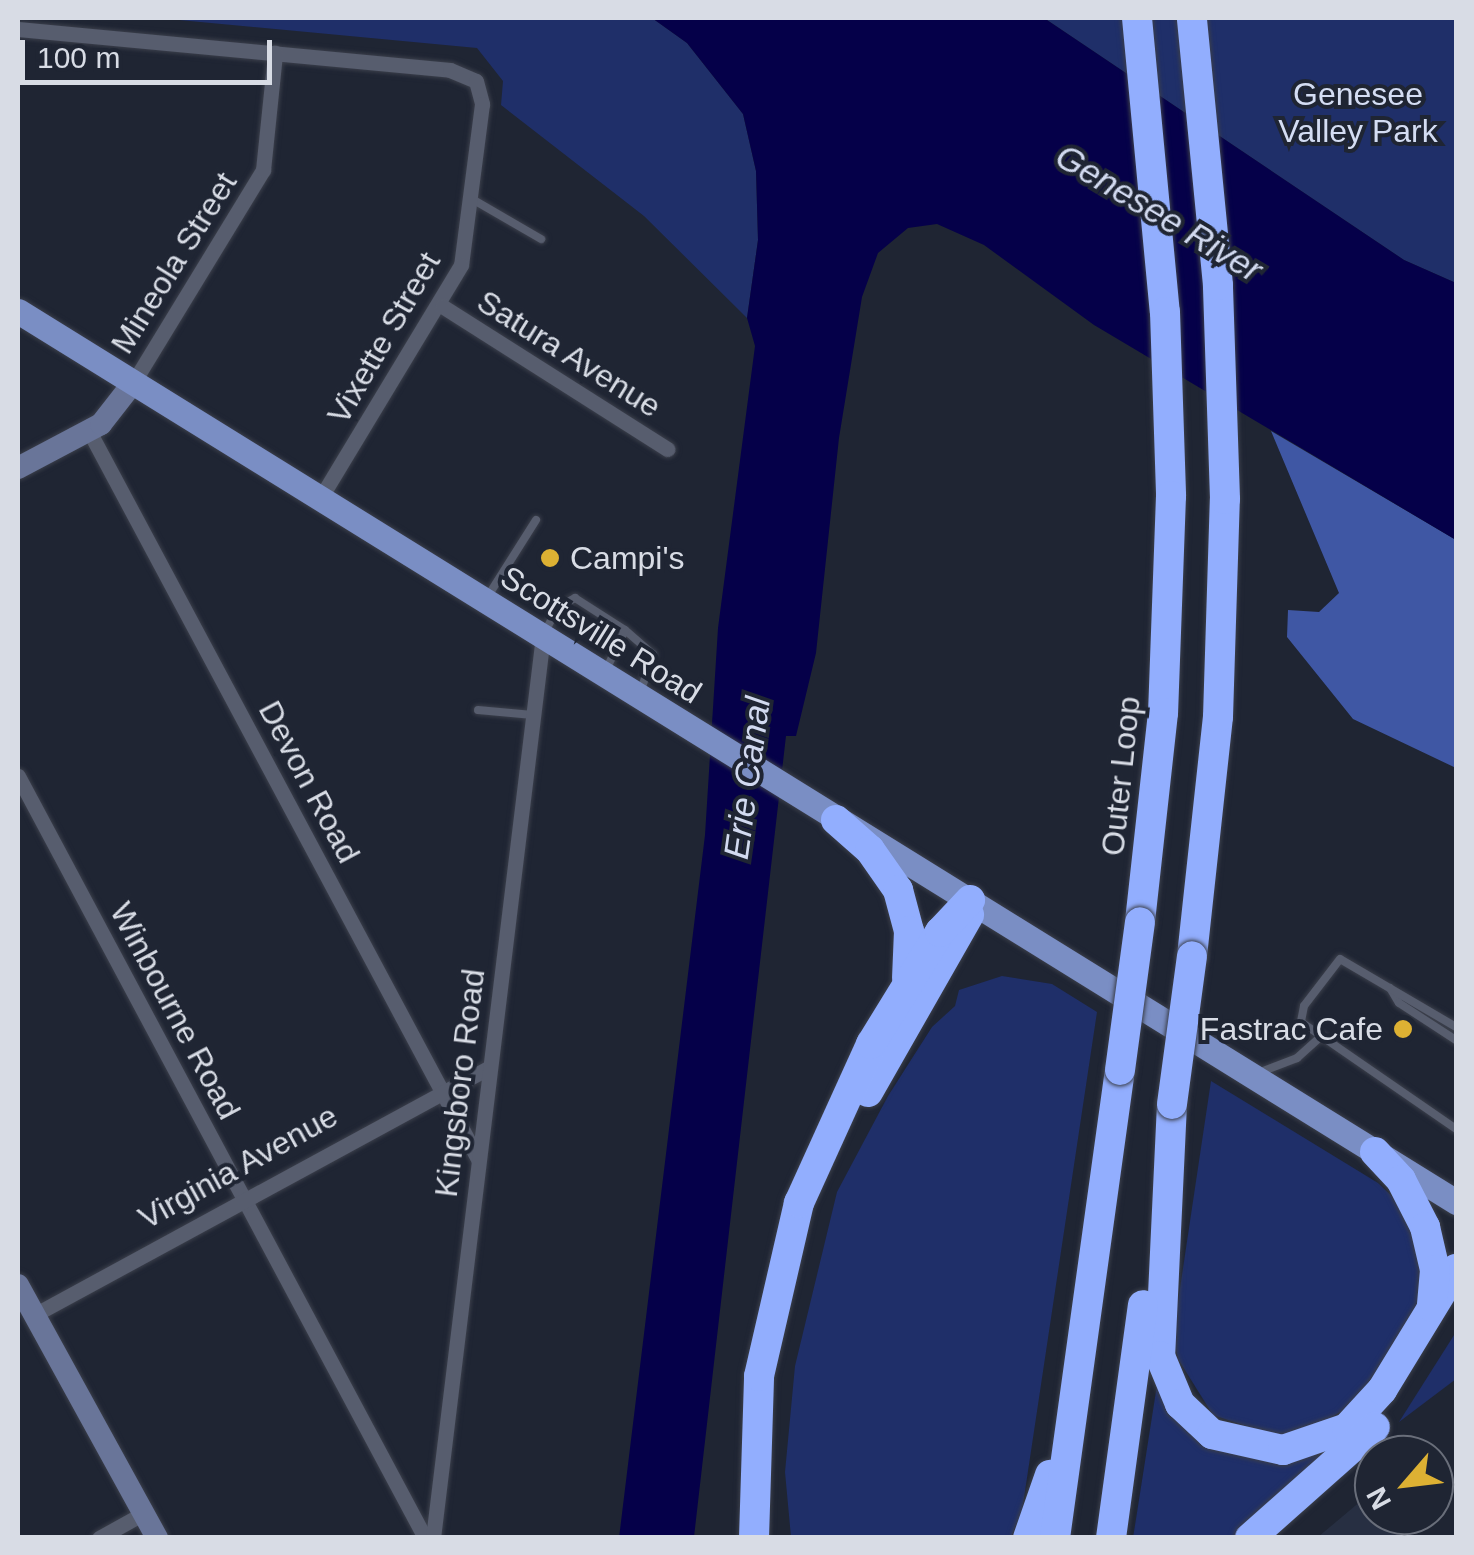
<!DOCTYPE html>
<html>
<head>
<meta charset="utf-8">
<style>
	body { margin:0 }
	#map { position:relative; width:1474px; height:1555px; overflow:hidden; background:#1f2533; font-family:Helvetica,sans-serif }
	div>[style] { position:absolute }
	.built>* { inset:0; background:#272f42 }
	.green>* { inset:0; background:#1f2f69 }
	.forest>* { inset:0; background:#3f57a4 }
	.water>* { inset:0; background:#050049 }
	.roads { filter:drop-shadow(0 0 2px #3b3f4b) drop-shadow(0 0 2px #3b3f4b) }
	.lane>* { height:8px; margin:-4px; padding:0 4px; transform-origin:4px; border-radius:4px; background:#575d6e }
	.street>* { height:15px; margin:-7.5px; padding:0 7.5px; transform-origin:7.5px; border-radius:7.5px; background:#575d6e }
	.secondary>* { height:22px; margin:-11px; padding:0 11px; transform-origin:11px; border-radius:11px; background:#697599 }
	.primary>* { height:25px; margin:-12.5px; padding:0 12.5px; transform-origin:12.5px; border-radius:12.5px; background:#7a8ec4 }
	.highway>* { height:30px; margin:-15px; padding:0 15px; transform-origin:15px; border-radius:15px; background:#92aefe }
	.bridges { filter:drop-shadow(0 0 2px #3b3f4b) drop-shadow(0 0 2px #3b3f4b) }
	.highway-bridge>* { height:30px; margin:-15px; padding:0 15px; transform-origin:15px; border-radius:15px; background:#92aefe }
	.dots>* { width:28px; height:28px; translate:-50% -50%; box-sizing:border-box; border:5px solid #1f2533; border-radius:50% }
	span { translate:-50% -50%; white-space:nowrap; text-align:center; line-height:1.15; -webkit-text-stroke:8px #1f2533; paint-order:stroke }
	.park-label { font-size:32px; color:#d4ddf3 }
	.street-label { font-size:32px; color:#d8dce5 }
	.poi-label { font-size:32px; color:#d8dce5 }
	.left { translate:0 -50%; text-align:left }
	.right { translate:-100% -50%; text-align:right }
	.water-label { font-size:35px; color:#d2daf0; font-style:italic }
	.frame { position:absolute; inset:0; border:20px solid #d8dce5; pointer-events:none }
	.north { position:absolute; left:1354px; top:1435px; width:100px; height:100px; box-sizing:border-box; background:#1f2533; border:2px solid #696e7a; border-radius:50%; rotate:242deg; font-size:28px; font-weight:700; line-height:40px; text-align:center; color:#d8dce5 }
	.north::after { content:''; display:block; margin:auto; width:35px; height:45px; background:#ddb133; clip-path:polygon(50% 0,100% 100%,50% 72%,0 100%) }
	.scale { position:absolute; left:20px; top:40px; width:252px; height:45px; box-sizing:border-box; border:5px solid #d8dce5; border-top:0; padding-left:12px; font-size:30px; line-height:35px; white-space:nowrap; color:#d8dce5; -webkit-text-stroke:8px #1f2533; paint-order:stroke }
</style>
</head>
<body>
<div id="map">
	<div class="built">
		<div style="clip-path:polygon(1374px 1490px,1374px 1515px,1388px 1515px,1400px 1537px,1318px 1537px)"></div>
	</div>
	<div class="green">
		<div style="clip-path:polygon(158px 18px,652px 18px,687px 43px,743px 114px,756px 171px,758px 240px,747px 318px,644px 216px,501px 105px,503px 81px,477px 48px)"></div>
		<div style="clip-path:polygon(1044px 18px,1456px 18px,1456px 283px,1404px 260px)"></div>
		<div style="clip-path:polygon(1002px 976px,1052px 984px,1097px 1012px,1022px 1511px,1011px 1537px,791px 1537px,785px 1472px,795px 1366px,837px 1192px,888px 1096px,932px 1027px,955px 1006px,959px 990px)"></div>
		<div style="clip-path:polygon(1211px 1081px,1378px 1183px,1400px 1204px,1421px 1245px,1419px 1302px,1387px 1356px,1352px 1405px,1305px 1433px,1273px 1435px,1213px 1415px,1178px 1359px,1173px 1335px)"></div>
		<div style="clip-path:polygon(1456px 1332px,1456px 1379px,1399px 1422px)"></div>
		<div style="clip-path:polygon(1157px 1385px,1233px 1454px,1300px 1458px,1355px 1436px,1232px 1537px,1133px 1538px)"></div>
	</div>
	<div class="forest">
		<div style="clip-path:polygon(1271px 431px,1456px 540px,1456px 768px,1353px 719px,1287px 637px,1288px 610px,1319px 612px,1339px 593px)"></div>
	</div>
	<div class="water">
		<div style="clip-path:polygon(652px 18px,1044px 18px,1404px 260px,1456px 283px,1456px 540px,1094px 325px,984px 245px,937px 224px,908px 228px,878px 253px,862px 297px,839px 438px,816px 653px,796px 736px,786px 736px,694px 1537px,619px 1538px,705px 835px,718px 628px,755px 346px,747px 318px,758px 240px,756px 171px,743px 114px,687px 43px)"></div>
	</div>
	<div class="roads">
		<div class="lane">
			<div style="left:472px;top:199px;width:80px;rotate:30.1deg"></div>
			<div style="left:488px;top:596px;width:90px;rotate:-57.7deg"></div>
			<div style="left:625px;top:630px;width:37px;rotate:41deg"></div>
			<div style="left:653px;top:654px;width:41px;rotate:108.4deg"></div>
			<div style="left:545px;top:632px;width:27px;rotate:-63deg"></div>
			<div style="left:557px;top:608px;width:21px;rotate:-29deg"></div>
			<div style="left:575px;top:598px;width:59px;rotate:32.6deg"></div>
			<div style="left:625px;top:630px;width:44px;rotate:115.4deg"></div>
			<div style="left:478px;top:710px;width:55px;rotate:5.2deg"></div>
			<div style="left:1390px;top:988px;width:17px;rotate:59deg"></div>
			<div style="left:1399px;top:1003px;width:68px;rotate:33deg"></div>
			<div style="left:1456px;top:1027px;width:134px;rotate:-149.6deg"></div>
			<div style="left:1340px;top:959px;width:59px;rotate:127.5deg"></div>
			<div style="left:1304px;top:1006px;width:16px;rotate:101deg"></div>
			<div style="left:1301px;top:1022px;width:188px;rotate:34.6deg"></div>
			<div style="left:1258px;top:1073px;width:42px;rotate:-21deg"></div>
			<div style="left:1297px;top:1058px;width:28px;rotate:-42deg"></div>
		</div>
		<div class="street">
			<div style="left:18px;top:29px;width:434px;rotate:5.4deg"></div>
			<div style="left:450px;top:70px;width:28px;rotate:23deg"></div>
			<div style="left:476px;top:81px;width:24px;rotate:75deg"></div>
			<div style="left:482px;top:104px;width:162px;rotate:97.4deg"></div>
			<div style="left:461px;top:265px;width:271px;rotate:121.1deg"></div>
			<div style="left:442px;top:306px;width:267px;rotate:32.4deg"></div>
			<div style="left:133px;top:383px;width:250px;rotate:-58.6deg"></div>
			<div style="left:263px;top:170px;width:118px;rotate:-84.1deg"></div>
			<div style="left:89px;top:431px;width:825px;rotate:61.88deg"></div>
			<div style="left:18px;top:776px;width:864px;rotate:61.89deg"></div>
			<div style="left:34px;top:1315px;width:519px;rotate:-28.54deg"></div>
			<div style="left:99px;top:1538px;width:51px;rotate:-29.1deg"></div>
			<div style="left:433px;top:1538px;width:909px;rotate:-83.05deg"></div>
		</div>
		<div class="secondary">
			<div style="left:18px;top:468px;width:94px;rotate:-27.9deg"></div>
			<div style="left:101px;top:424px;width:52px;rotate:-52deg"></div>
			<div style="left:18px;top:1285px;width:289px;rotate:61.2deg"></div>
		</div>
		<div class="primary">
			<div style="left:18px;top:311px;width:1692px;rotate:31.78deg"></div>
		</div>
		<div class="highway">
			<div style="left:1137px;top:18px;width:295px;rotate:84.6deg"></div>
			<div style="left:1165px;top:312px;width:184px;rotate:88.1deg"></div>
			<div style="left:1171px;top:496px;width:217px;rotate:92.1deg"></div>
			<div style="left:1163px;top:713px;width:210px;rotate:96.3deg"></div>
			<div style="left:836px;top:820px;width:45px;rotate:41.4deg"></div>
			<div style="left:870px;top:850px;width:49px;rotate:55deg"></div>
			<div style="left:898px;top:890px;width:42px;rotate:75deg"></div>
			<div style="left:909px;top:931px;width:47px;rotate:92.4deg"></div>
			<div style="left:1192px;top:956px;width:240px;rotate:-83.8deg"></div>
			<div style="left:1218px;top:717px;width:218px;rotate:-88.2deg"></div>
			<div style="left:1225px;top:499px;width:214px;rotate:-91.9deg"></div>
			<div style="left:1218px;top:285px;width:268px;rotate:-95.6deg"></div>
			<div style="left:868px;top:1092px;width:204px;rotate:-60.3deg"></div>
			<div style="left:1172px;top:1104px;width:252px;rotate:92.7deg"></div>
			<div style="left:1160px;top:1356px;width:52px;rotate:67.4deg"></div>
			<div style="left:1180px;top:1404px;width:44px;rotate:43.2deg"></div>
			<div style="left:1212px;top:1434px;width:73px;rotate:12.7deg"></div>
			<div style="left:1283px;top:1450px;width:68px;rotate:-19deg"></div>
			<div style="left:1347px;top:1428px;width:52px;rotate:-47.4deg"></div>
			<div style="left:1382px;top:1390px;width:142px;rotate:-58.6deg"></div>
			<div style="left:1375px;top:1152px;width:38px;rotate:47deg"></div>
			<div style="left:1401px;top:1180px;width:53px;rotate:62.9deg"></div>
			<div style="left:1425px;top:1227px;width:44px;rotate:76.9deg"></div>
			<div style="left:1435px;top:1270px;width:37px;rotate:95deg"></div>
			<div style="left:754px;top:1538px;width:162px;rotate:-88.2deg"></div>
			<div style="left:759px;top:1376px;width:178px;rotate:-77deg"></div>
			<div style="left:799px;top:1203px;width:175px;rotate:-65.6deg"></div>
			<div style="left:871px;top:1044px;width:132px;rotate:-58.4deg"></div>
			<div style="left:940px;top:932px;width:44px;rotate:-46.8deg"></div>
			<div style="left:1028px;top:1538px;width:67px;rotate:-70.8deg"></div>
			<div style="left:1055px;top:1538px;width:472px;rotate:-82.1deg"></div>
			<div style="left:1111px;top:1538px;width:235px;rotate:-82.2deg"></div>
			<div style="left:1250px;top:1538px;width:167px;rotate:-41.6deg"></div>
		</div>
	</div>
	<div class="bridges">
		<div class="highway-bridge">
			<div style="left:1120px;top:1070px;width:149px;rotate:-82.3deg"></div>
			<div style="left:1172px;top:1104px;width:149px;rotate:-82.3deg"></div>
		</div>
	</div>
	<div class="dots">
		<div style="left:550px;top:558px;background:#ddb133"></div>
		<div style="left:1403px;top:1029px;background:#ddb133"></div>
	</div>
	<div class="park-label">
		<span style="left:1358px;top:113px">Genesee<br>Valley Park</span>
	</div>
	<div class="street-label">
		<span style="left:174px;top:263px;rotate:-58deg">Mineola Street</span>
		<span style="left:384px;top:338px;rotate:-60deg">Vixette Street</span>
		<span style="left:569px;top:354px;rotate:32deg">Satura Avenue</span>
		<span style="left:601px;top:635px;rotate:32deg">Scottsville Road</span>
		<span style="left:1121px;top:776px;rotate:-84deg">Outer Loop</span>
		<span style="left:309px;top:782px;rotate:62deg">Devon Road</span>
		<span style="left:175px;top:1011px;rotate:62deg">Winbourne Road</span>
		<span style="left:460px;top:1083px;rotate:-83deg">Kingsboro Road</span>
		<span style="left:238px;top:1167px;rotate:-29deg">Virginia Avenue</span>
	</div>
	<div class="poi-label">
		<span class="left" style="left:570px;top:558px">Campi's</span>
		<span class="right" style="left:1383px;top:1029px">Fastrac Cafe</span>
	</div>
	<div class="water-label">
		<span style="left:1159px;top:213px;rotate:31deg">Genesee River</span>
		<span style="left:747px;top:778px;rotate:-82deg">Erie Canal</span>
	</div>
	<div class="frame"></div>
	<div class="north">N</div>
	<div class="scale">100 m</div>
</div>
</body>
</html>
